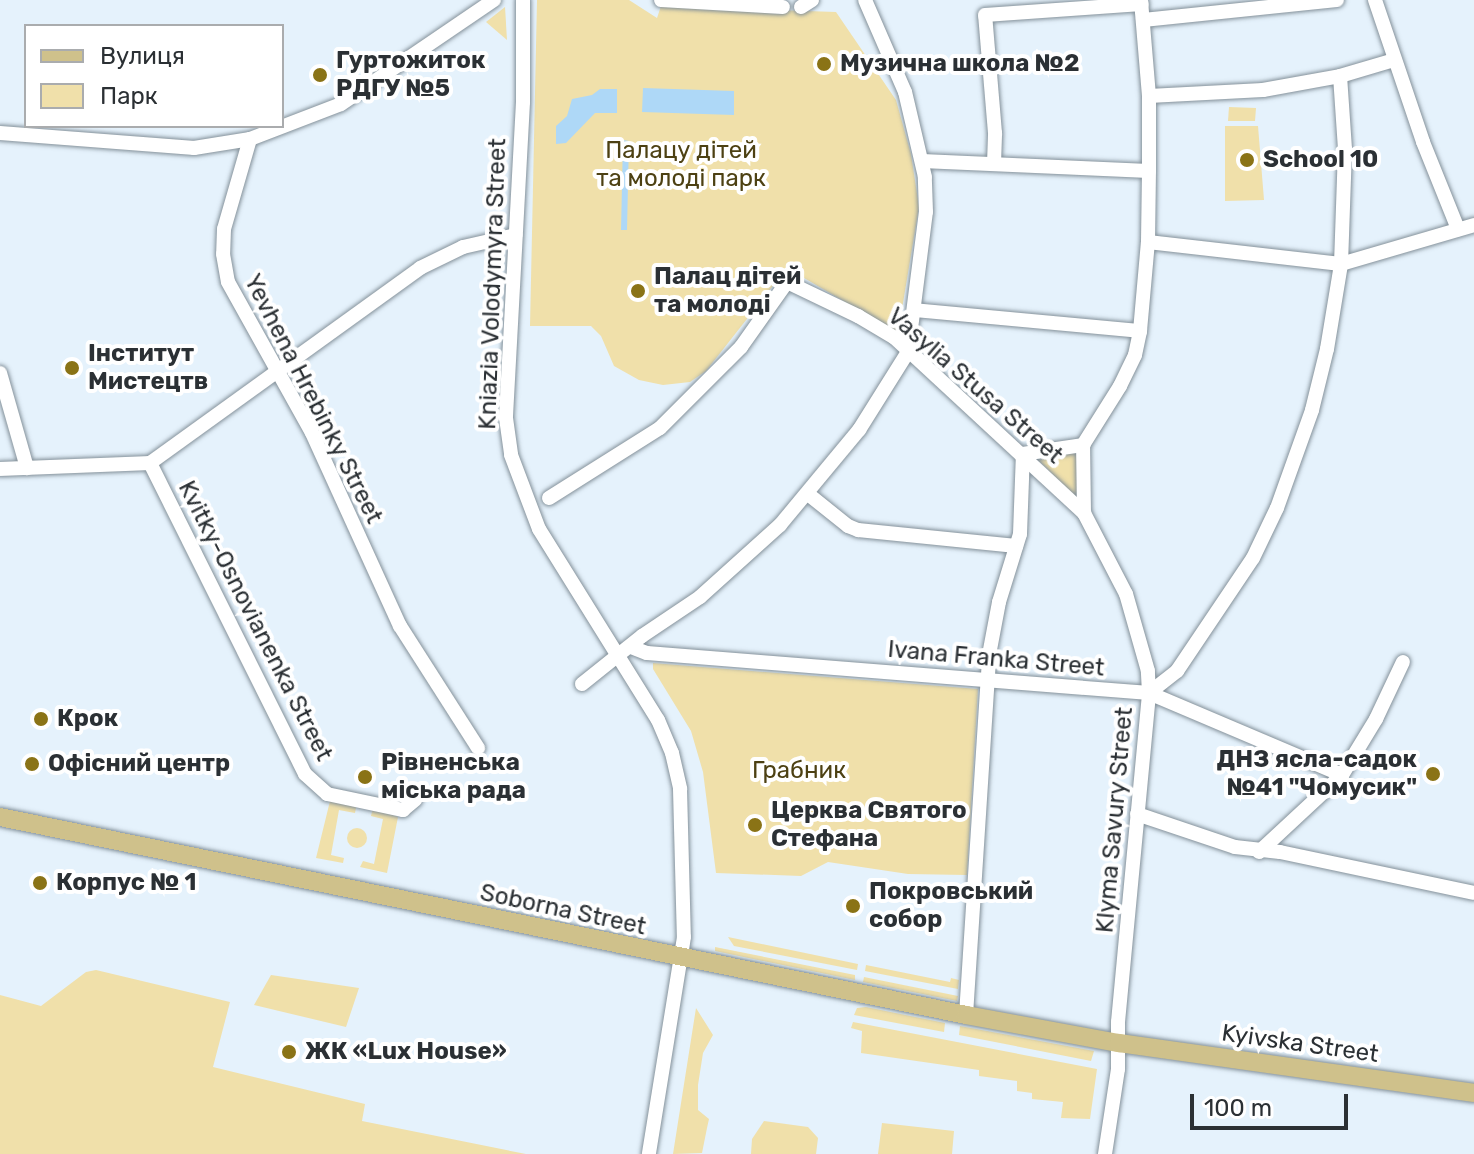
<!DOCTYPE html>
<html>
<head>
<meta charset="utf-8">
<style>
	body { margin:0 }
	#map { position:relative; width:1474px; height:1154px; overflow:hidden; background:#e5f2fc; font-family:Rubik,sans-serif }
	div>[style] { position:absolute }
	.green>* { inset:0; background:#f0e0aa }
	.round { border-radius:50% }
	.water>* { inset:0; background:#aed8f7 }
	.roads { filter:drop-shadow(0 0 2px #84919a) drop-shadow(0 0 2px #84919a) }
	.minor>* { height:14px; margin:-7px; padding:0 7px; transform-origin:7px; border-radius:7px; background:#fff }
	.major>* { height:18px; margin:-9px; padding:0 9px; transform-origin:9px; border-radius:9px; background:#cfc18b }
	.dots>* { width:22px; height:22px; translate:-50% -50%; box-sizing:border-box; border:4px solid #fff; border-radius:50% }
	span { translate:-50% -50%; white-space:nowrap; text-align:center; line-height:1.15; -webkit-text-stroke:8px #fff; paint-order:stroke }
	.poi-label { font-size:24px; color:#2b3034; font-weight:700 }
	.left { translate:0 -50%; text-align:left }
	.right { translate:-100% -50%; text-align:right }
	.park-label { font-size:24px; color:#4d4113 }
	.street-label { font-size:24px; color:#2b3034 }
	.legend { position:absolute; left:24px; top:24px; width:260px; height:104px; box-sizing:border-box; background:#fff; border:2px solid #aaacae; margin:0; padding:10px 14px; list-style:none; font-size:24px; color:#2b3034 }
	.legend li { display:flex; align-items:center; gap:16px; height:40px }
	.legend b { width:40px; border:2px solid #aaacae }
	.scale { position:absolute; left:1190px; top:1094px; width:158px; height:36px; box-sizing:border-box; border:4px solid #2b3034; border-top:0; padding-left:10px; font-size:24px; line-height:28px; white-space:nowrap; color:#2b3034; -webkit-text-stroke:6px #fff; paint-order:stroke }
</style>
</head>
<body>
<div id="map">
	<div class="green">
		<div style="clip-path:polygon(537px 0,629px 0,657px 18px,661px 6px,836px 12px,896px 100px,911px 154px,919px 207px,898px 333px,787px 268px,706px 371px,690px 382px,663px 385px,639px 380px,614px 366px,601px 336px,591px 326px,530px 326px)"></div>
		<div style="clip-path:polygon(505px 7px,507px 40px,486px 22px)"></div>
		<div style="clip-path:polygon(1229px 107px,1256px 108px,1255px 121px,1228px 121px)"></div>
		<div style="clip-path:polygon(1225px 126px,1258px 126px,1264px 200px,1225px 201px)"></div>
		<div style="clip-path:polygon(1078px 452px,1078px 496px,1075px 496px,1038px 460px)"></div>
		<div style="clip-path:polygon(653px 663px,978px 689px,967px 875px,908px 874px,828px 862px,801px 876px,716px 873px,703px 772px,691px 731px,653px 669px)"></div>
		<div style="clip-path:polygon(330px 801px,357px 803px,355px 813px,339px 810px,331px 855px,344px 858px,343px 863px,316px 858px)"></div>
		<div style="clip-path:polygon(373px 807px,398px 817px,387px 873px,360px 867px,363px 861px,374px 864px,383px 819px,371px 816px)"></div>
		<div class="round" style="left:347px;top:828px;width:20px;height:20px"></div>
		<div style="clip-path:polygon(728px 937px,858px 964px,857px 970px,734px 946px)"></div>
		<div style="clip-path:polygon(715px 947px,855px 975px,855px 980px,715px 951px)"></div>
		<div style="clip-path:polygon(866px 965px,950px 982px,951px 978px,959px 980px,958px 989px,865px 971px)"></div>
		<div style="clip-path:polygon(96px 970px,230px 1002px,213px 1067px,365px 1104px,362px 1121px,526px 1154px,0 1154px,0 995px,41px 1006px,86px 972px)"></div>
		<div style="clip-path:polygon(271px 975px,359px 988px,346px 1027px,254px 1005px)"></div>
		<div style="clip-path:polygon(864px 977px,958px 996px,957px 1001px,863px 982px)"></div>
		<div style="clip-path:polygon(866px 1007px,945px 1023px,944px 1032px,854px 1015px,857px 1008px)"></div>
		<div style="clip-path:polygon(696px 1008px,713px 1035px,703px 1053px,698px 1085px,698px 1110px,709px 1119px,707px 1128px,702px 1153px,673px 1154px)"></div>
		<div style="clip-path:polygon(853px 1022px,1097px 1069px,1090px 1119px,1061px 1118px,1063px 1102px,1032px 1099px,1032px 1093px,1017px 1091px,1017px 1081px,979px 1076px,979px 1070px,861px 1053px,862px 1031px,851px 1028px)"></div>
		<div style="clip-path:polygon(960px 1026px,1094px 1051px,1091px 1061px,959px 1035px)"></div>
		<div style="clip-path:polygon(764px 1121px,808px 1127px,818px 1138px,816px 1154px,751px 1154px,752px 1139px)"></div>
		<div style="clip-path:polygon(882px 1123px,954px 1131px,952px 1154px,878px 1154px)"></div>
	</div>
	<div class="water">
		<div style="clip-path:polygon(643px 88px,734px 91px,734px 115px,642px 112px)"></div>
		<div style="clip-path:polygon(600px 89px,617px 89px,617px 113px,595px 113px,566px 143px,556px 144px,556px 126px,567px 116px,572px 99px,592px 95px)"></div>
		<div style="clip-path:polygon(623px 140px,629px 141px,627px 230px,621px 230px)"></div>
	</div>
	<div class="roads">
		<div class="minor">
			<div style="left:523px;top:0;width:102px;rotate:90deg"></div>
			<div style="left:523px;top:102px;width:316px;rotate:93.1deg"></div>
			<div style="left:506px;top:418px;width:37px;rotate:82deg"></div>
			<div style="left:511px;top:455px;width:79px;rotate:69.3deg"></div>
			<div style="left:539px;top:529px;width:225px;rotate:58.1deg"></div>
			<div style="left:658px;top:720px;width:36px;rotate:67deg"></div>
			<div style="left:672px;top:753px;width:37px;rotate:77deg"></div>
			<div style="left:680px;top:789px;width:148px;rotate:88.5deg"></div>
			<div style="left:684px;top:937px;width:220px;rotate:99.2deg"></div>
			<div style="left:661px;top:0;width:122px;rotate:3.3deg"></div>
			<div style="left:1375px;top:0;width:150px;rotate:71.3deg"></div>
			<div style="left:1423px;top:142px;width:94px;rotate:68.1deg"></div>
			<div style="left:801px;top:7px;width:13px;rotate:-32deg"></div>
			<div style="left:1143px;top:20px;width:195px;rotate:-5.9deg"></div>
			<div style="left:1149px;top:96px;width:114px;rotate:-3deg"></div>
			<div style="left:1263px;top:90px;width:78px;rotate:-10.3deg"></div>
			<div style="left:1340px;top:76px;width:56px;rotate:-16.5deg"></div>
			<div style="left:0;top:133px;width:195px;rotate:4.4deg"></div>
			<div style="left:194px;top:148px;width:57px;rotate:-9.1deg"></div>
			<div style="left:250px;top:139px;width:97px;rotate:-21deg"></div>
			<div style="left:341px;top:104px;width:185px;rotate:-34.2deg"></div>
			<div style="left:250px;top:139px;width:94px;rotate:106.1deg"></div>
			<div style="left:224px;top:229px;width:25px;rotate:92deg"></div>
			<div style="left:223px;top:254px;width:28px;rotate:80deg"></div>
			<div style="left:228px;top:282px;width:173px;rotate:60.9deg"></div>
			<div style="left:312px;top:433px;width:212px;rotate:65.5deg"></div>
			<div style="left:400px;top:626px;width:145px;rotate:57.4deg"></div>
			<div style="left:922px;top:161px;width:227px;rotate:2.5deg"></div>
			<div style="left:994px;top:164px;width:31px;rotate:-88deg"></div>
			<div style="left:995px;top:133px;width:118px;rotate:-94.8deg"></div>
			<div style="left:985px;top:15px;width:157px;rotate:-4deg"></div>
			<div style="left:1148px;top:242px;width:194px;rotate:6.5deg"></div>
			<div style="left:1341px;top:264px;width:139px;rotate:-16.3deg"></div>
			<div style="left:914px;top:310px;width:227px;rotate:5.3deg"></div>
			<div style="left:0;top:373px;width:99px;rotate:74.1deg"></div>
			<div style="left:1023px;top:454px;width:61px;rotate:-8.5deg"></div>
			<div style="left:150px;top:463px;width:347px;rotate:63.5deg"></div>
			<div style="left:305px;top:774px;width:30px;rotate:42deg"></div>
			<div style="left:327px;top:794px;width:78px;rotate:11.9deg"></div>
			<div style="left:403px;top:810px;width:16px;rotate:-40deg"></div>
			<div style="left:0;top:469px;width:150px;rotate:-2.3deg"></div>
			<div style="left:150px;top:463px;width:333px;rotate:-35.8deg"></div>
			<div style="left:420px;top:268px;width:48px;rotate:-26deg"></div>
			<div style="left:463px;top:247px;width:54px;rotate:-12.8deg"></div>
			<div style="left:808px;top:494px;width:51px;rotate:38.7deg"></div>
			<div style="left:848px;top:526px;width:11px;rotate:22deg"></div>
			<div style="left:858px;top:530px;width:159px;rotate:5.8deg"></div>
			<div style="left:549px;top:498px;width:131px;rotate:-32.2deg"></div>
			<div style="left:660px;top:428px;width:115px;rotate:-45deg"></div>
			<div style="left:741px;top:347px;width:80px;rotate:-54.7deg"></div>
			<div style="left:787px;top:282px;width:79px;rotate:25.6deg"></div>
			<div style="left:858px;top:316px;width:43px;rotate:30.7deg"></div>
			<div style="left:895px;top:338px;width:258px;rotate:42.8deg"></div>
			<div style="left:631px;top:647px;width:17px;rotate:21deg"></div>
			<div style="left:647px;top:653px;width:504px;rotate:4.56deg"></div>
			<div style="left:1149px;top:693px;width:210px;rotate:23deg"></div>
			<div style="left:582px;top:684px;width:77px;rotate:-38.7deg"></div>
			<div style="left:642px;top:636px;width:70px;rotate:-33.9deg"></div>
			<div style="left:700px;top:597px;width:108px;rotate:-42deg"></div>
			<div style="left:780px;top:525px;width:124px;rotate:-50.3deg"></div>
			<div style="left:859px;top:430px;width:92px;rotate:-57.9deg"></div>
			<div style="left:908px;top:352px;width:141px;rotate:-82.7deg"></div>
			<div style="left:926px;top:212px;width:35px;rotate:-92deg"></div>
			<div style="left:925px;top:177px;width:87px;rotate:-103.2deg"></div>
			<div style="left:905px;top:92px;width:100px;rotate:-113.5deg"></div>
			<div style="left:1149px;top:693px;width:36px;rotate:-38deg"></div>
			<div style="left:1177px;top:671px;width:136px;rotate:-56.1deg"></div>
			<div style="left:1253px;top:558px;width:55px;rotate:-64.4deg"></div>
			<div style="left:1277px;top:508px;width:104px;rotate:-70.3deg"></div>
			<div style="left:1312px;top:410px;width:63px;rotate:-76.2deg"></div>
			<div style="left:1327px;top:349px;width:86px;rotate:-80.6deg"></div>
			<div style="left:1341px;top:264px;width:115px;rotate:-88deg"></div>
			<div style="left:1345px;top:149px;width:73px;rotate:-93.9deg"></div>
			<div style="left:1137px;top:814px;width:103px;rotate:18.6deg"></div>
			<div style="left:1235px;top:847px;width:45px;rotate:6.3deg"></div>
			<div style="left:1280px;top:852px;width:198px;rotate:11.9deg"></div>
			<div style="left:1259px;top:852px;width:113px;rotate:-42.9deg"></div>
			<div style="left:1342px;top:775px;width:66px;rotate:-58.7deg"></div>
			<div style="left:1376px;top:719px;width:63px;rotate:-64.7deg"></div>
			<div style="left:966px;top:1015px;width:361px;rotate:-86.3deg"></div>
			<div style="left:989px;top:655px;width:54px;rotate:-79.3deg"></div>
			<div style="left:999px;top:602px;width:71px;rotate:-72.8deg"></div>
			<div style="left:1020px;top:534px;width:80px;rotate:-87.9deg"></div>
			<div style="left:1105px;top:1154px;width:86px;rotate:-81.3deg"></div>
			<div style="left:1118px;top:1069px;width:47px;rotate:-90deg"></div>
			<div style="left:1118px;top:1022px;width:330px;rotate:-84.6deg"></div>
			<div style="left:1149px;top:693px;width:22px;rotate:-93deg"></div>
			<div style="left:1148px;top:671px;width:80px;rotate:-105.9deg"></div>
			<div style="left:1126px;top:594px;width:91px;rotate:-117.4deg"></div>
			<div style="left:1084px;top:513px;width:68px;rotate:-90.8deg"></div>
			<div style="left:1083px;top:445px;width:70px;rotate:-57.9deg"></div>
			<div style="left:1120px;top:386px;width:34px;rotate:-64deg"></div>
			<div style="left:1135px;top:355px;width:25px;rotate:-78deg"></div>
			<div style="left:1140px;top:331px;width:89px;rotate:-84.9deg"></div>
			<div style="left:1148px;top:242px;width:71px;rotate:-89.2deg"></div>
			<div style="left:1149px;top:171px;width:75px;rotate:-90deg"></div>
			<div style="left:1149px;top:96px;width:96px;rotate:-94.8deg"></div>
		</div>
		<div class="major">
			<div style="left:0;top:817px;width:986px;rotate:11.58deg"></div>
			<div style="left:966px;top:1015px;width:156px;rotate:10.4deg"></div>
			<div style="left:1119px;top:1043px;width:359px;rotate:8deg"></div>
		</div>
	</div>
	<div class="dots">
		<div style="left:824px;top:64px;background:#8a7316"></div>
		<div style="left:320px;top:75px;background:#8a7316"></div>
		<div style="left:1247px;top:160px;background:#8a7316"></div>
		<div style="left:638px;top:291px;background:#8a7316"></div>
		<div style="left:72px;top:368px;background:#8a7316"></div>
		<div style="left:41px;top:719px;background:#8a7316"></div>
		<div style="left:32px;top:764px;background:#8a7316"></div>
		<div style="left:1433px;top:774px;background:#8a7316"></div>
		<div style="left:365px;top:777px;background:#8a7316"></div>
		<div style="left:755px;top:825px;background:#8a7316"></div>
		<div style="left:40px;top:883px;background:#8a7316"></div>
		<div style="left:853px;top:906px;background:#8a7316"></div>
		<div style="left:289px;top:1052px;background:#8a7316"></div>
	</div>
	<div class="poi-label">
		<span class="left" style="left:336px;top:75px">Гуртожиток<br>РДГУ №5</span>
		<span class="left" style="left:840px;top:64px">Музична школа №2</span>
		<span class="left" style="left:1263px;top:160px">School 10</span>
		<span class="left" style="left:654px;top:291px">Палац дітей<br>та молоді</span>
		<span class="left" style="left:88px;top:368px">Інститут<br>Мистецтв</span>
		<span class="left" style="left:57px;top:719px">Крок</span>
		<span class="right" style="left:1417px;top:774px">ДНЗ ясла-садок<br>№41 "Чомусик"</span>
		<span class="left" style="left:381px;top:777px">Рівненська<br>міська рада</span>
		<span class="left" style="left:48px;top:764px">Офісний центр</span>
		<span class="left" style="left:771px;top:825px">Церква Святого<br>Стефана</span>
		<span class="left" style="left:56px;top:883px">Корпус № 1</span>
		<span class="left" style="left:869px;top:906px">Покровський<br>собор</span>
		<span class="left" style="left:305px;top:1052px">ЖК «Lux House»</span>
	</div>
	<div class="park-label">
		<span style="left:681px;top:165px">Палацу дітей<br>та молоді парк</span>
		<span style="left:799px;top:771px">Грабник</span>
	</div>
	<div class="street-label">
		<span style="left:493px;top:284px;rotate:-88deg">Kniazia Volodymyra Street</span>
		<span style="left:975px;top:386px;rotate:41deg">Vasylia Stusa Street</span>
		<span style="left:313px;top:399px;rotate:63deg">Yevhena Hrebinky Street</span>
		<span style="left:255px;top:621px;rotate:63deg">Kvitky-Osnovianenka Street</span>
		<span style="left:996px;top:659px;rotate:5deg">Ivana Franka Street</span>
		<span style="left:1115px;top:820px;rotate:-85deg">Klyma Savury Street</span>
		<span style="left:563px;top:910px;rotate:12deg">Soborna Street</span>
		<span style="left:1300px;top:1044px;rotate:8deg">Kyivska Street</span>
	</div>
	<ul class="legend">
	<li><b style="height:10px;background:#cfc18b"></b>Вулиця</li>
	<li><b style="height:22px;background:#f0e0aa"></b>Парк</li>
	</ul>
	<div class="scale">100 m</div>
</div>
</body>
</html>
